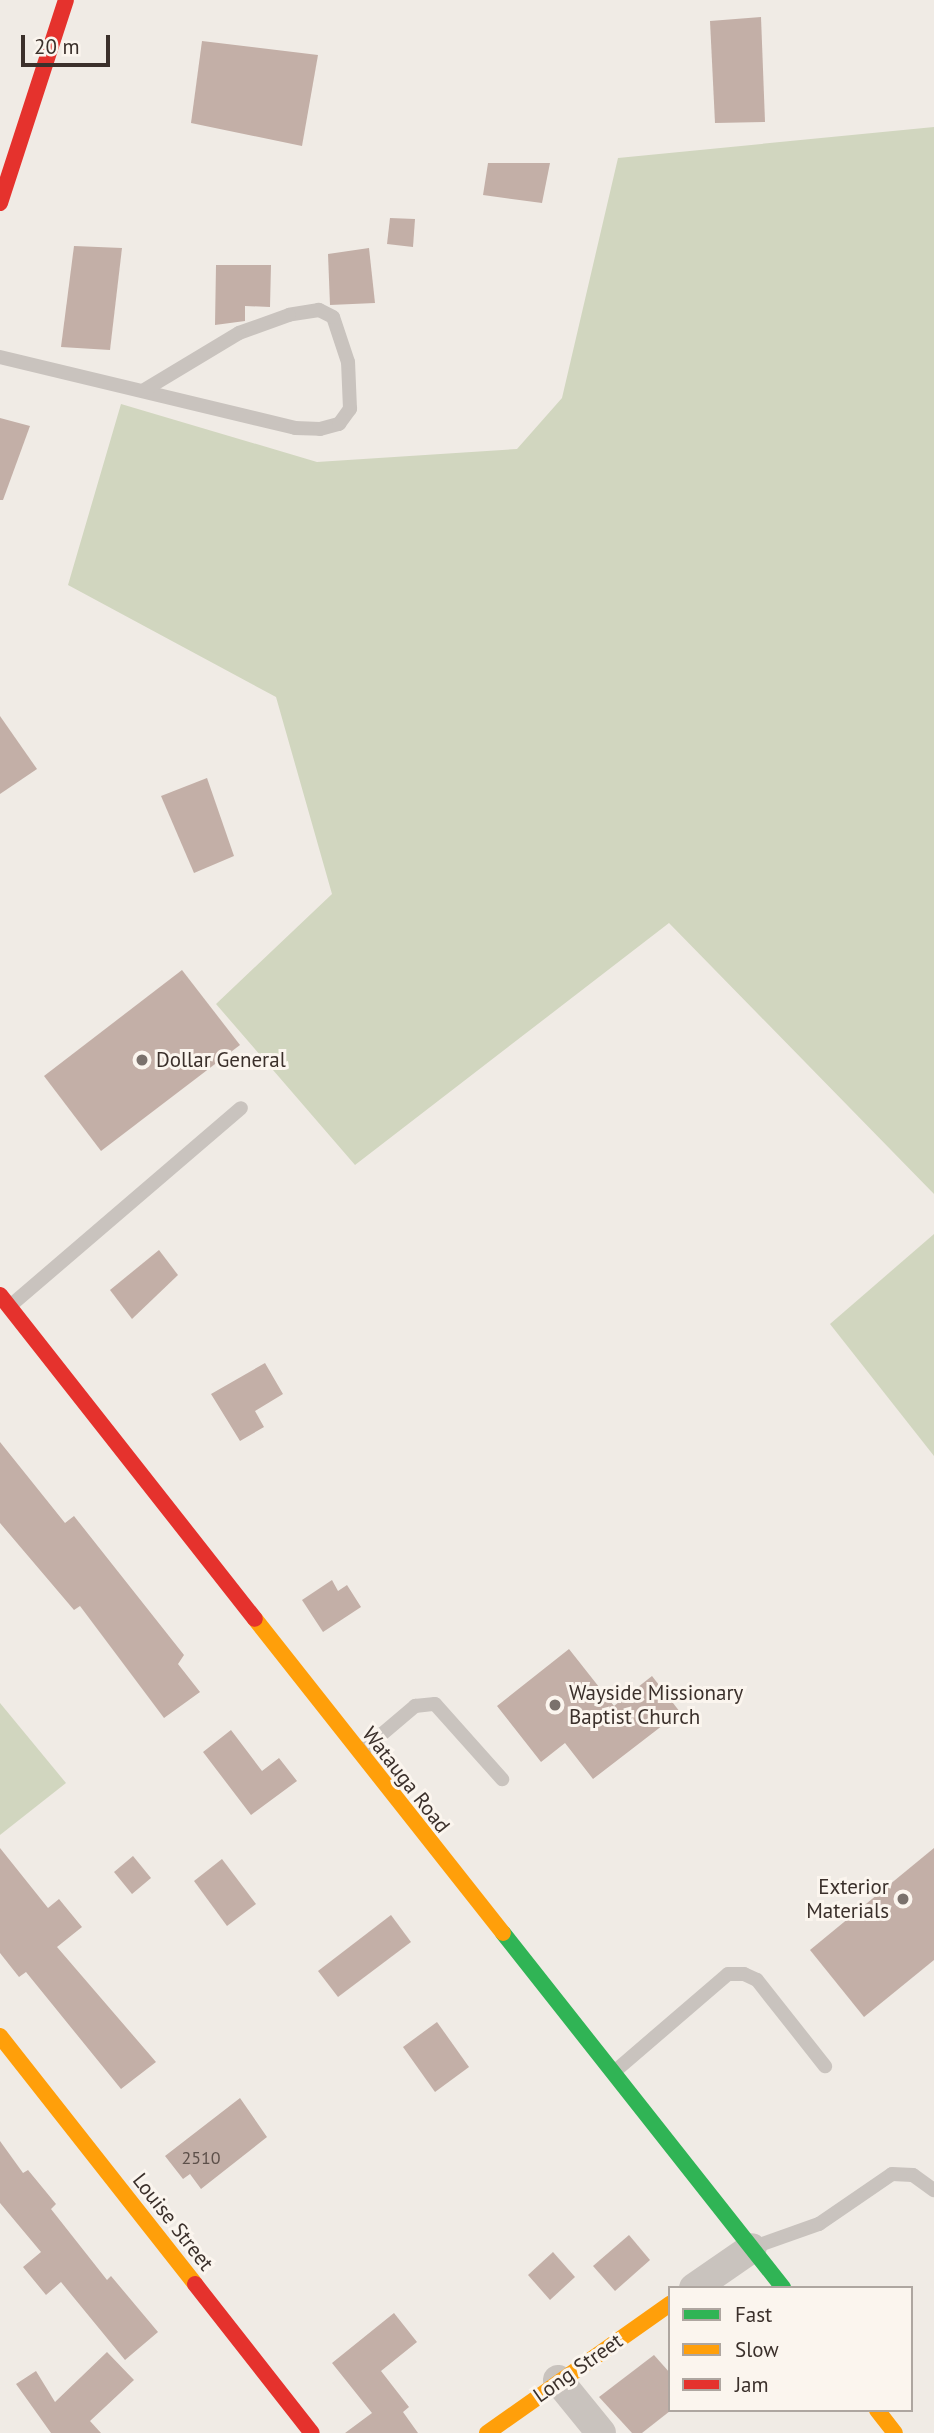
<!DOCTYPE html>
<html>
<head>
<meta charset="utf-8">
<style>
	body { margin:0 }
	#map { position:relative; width:934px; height:2433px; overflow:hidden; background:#f0ebe5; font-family:"PT Sans",sans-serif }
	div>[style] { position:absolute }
	.green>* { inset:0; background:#d1d6bf }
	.building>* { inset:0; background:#c3afa7 }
	.lane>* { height:14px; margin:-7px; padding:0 7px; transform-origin:7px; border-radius:7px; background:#c9c3be }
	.street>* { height:30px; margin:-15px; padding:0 15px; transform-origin:15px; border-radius:15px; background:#c9c3be }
	.fast>* { height:16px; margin:-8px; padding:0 8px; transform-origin:8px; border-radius:8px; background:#30b455 }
	.slow>* { height:16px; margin:-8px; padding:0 8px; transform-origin:8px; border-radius:8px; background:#ff9f0a }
	.jam>* { height:16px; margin:-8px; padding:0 8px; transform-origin:8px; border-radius:8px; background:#e5322d }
	.dots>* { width:19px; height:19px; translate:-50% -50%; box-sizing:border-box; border:4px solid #fbf5ee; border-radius:50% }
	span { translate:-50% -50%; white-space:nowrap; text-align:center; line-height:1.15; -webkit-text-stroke:6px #fbf5ee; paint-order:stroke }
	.number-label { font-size:18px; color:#5d504a }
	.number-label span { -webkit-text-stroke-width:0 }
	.poi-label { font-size:21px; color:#3b302b }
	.left { translate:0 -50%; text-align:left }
	.right { translate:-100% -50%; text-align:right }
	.street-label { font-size:21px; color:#3b302b }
	.legend { position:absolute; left:668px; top:2286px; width:245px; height:126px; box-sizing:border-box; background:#fbf5ee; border:2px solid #aea6a0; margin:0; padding:9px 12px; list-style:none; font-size:21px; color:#3b302b }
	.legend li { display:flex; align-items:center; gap:14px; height:35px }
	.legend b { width:35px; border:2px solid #aea6a0 }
	.scale { position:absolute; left:21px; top:35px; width:89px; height:32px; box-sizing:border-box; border:4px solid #3b302b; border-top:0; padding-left:9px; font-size:21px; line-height:24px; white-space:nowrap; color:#3b302b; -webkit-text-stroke:5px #fbf5ee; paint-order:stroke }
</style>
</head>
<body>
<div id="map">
	<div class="green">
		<div style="clip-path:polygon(934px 127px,934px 1194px,669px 923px,355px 1165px,216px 1004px,332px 894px,276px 697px,68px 585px,121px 404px,317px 462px,517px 449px,562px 398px,618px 158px)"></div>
		<div style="clip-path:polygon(934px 1234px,934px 1456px,830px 1324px)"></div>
		<div style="clip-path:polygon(0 1703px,66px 1783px,0 1835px)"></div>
	</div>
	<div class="building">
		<div style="clip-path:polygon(761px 17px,765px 122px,715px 123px,710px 21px)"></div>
		<div style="clip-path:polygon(202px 41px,318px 55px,302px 146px,191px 123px)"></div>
		<div style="clip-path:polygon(488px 163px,550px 163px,542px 203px,483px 195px)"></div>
		<div style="clip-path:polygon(390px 218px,415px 219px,413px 247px,387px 244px)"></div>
		<div style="clip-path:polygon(74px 246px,122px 248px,110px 350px,61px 347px)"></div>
		<div style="clip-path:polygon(369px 248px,375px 303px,330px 305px,328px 254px)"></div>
		<div style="clip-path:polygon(216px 265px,271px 265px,270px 307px,245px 306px,245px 321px,215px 325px)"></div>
		<div style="clip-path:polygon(0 418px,30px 426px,3px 500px,0 500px)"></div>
		<div style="clip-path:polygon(0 716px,37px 769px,0 794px)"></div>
		<div style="clip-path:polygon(207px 778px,234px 856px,194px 873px,161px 796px)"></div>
		<div style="clip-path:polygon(182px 970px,240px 1045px,101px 1151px,44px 1076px)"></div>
		<div style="clip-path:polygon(159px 1250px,178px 1275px,132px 1319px,110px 1290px)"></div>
		<div style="clip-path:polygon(265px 1363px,283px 1394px,255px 1411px,264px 1427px,240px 1441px,211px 1394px)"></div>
		<div style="clip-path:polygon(0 1442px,65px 1523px,74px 1516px,184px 1655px,178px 1664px,200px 1692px,164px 1718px,80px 1606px,74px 1610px,0 1523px)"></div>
		<div style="clip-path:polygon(332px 1580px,338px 1591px,347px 1585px,361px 1607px,323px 1632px,302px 1600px)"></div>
		<div style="clip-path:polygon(569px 1649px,614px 1706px,652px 1676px,680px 1712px,593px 1779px,565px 1743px,541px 1762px,497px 1706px)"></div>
		<div style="clip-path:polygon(231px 1730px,262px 1771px,279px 1758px,297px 1781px,251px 1815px,203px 1752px)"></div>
		<div style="clip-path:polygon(0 1848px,48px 1908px,59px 1899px,82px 1927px,57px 1947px,156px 2062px,121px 2089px,26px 1972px,19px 1977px,0 1953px)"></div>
		<div style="clip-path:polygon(934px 1848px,934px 1960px,864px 2017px,810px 1950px)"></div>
		<div style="clip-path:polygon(133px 1856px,151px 1878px,132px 1894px,114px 1872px)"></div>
		<div style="clip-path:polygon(222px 1859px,256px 1904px,227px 1926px,194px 1881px)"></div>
		<div style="clip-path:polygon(391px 1915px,411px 1942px,338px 1997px,318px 1971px)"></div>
		<div style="clip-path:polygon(437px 2022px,469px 2067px,435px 2092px,403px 2047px)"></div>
		<div style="clip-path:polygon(240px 2098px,267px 2137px,201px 2189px,190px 2174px,183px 2179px,165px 2156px)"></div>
		<div style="clip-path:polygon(0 2141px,23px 2173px,28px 2170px,56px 2204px,51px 2209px,107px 2280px,111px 2276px,158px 2332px,125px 2360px,61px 2282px,46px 2295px,23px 2267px,41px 2252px,0 2203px)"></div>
		<div style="clip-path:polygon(629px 2235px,650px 2260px,615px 2291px,593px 2266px)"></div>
		<div style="clip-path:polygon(553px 2252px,575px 2277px,550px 2300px,528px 2275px)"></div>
		<div style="clip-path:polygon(394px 2313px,417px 2342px,381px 2371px,409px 2407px,403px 2412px,418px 2433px,345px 2433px,372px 2413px,332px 2363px)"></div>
		<div style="clip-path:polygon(107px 2352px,134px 2380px,90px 2421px,101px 2433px,51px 2433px,16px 2384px,36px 2371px,55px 2402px)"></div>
		<div style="clip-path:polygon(654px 2355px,670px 2373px,670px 2411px,642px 2433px,632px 2433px,599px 2397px)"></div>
	</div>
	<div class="lane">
		<div style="left:0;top:357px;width:303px;rotate:13.5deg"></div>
		<div style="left:295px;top:428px;width:25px;rotate:2deg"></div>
		<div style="left:320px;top:429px;width:20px;rotate:-15deg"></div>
		<div style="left:339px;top:424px;width:19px;rotate:-54deg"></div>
		<div style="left:350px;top:409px;width:47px;rotate:-92.4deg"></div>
		<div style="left:348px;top:362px;width:47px;rotate:-108.4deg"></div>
		<div style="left:333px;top:317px;width:16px;rotate:-153deg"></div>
		<div style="left:319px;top:310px;width:30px;rotate:171deg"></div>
		<div style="left:289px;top:315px;width:53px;rotate:160.2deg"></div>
		<div style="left:239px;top:333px;width:111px;rotate:149deg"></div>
		<div style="left:10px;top:1306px;width:304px;rotate:-40.6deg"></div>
		<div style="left:362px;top:1751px;width:70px;rotate:-40.3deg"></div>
		<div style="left:415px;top:1706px;width:20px;rotate:-6deg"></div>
		<div style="left:435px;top:1704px;width:101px;rotate:48.2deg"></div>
		<div style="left:614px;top:2072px;width:150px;rotate:-40.7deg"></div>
		<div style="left:728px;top:1974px;width:16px"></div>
		<div style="left:744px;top:1974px;width:14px;rotate:25deg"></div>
		<div style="left:757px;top:1980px;width:110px;rotate:51.7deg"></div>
		<div style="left:754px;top:2247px;width:69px;rotate:-19.5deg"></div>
		<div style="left:819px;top:2224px;width:88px;rotate:-34.4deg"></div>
		<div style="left:892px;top:2174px;width:21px;rotate:3deg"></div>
		<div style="left:913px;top:2175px;width:26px;rotate:36deg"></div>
	</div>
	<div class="street">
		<div style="left:694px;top:2288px;width:70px;rotate:-34.6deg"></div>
		<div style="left:558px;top:2380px;width:68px;rotate:50.9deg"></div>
	</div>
	<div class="fast">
		<div style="left:503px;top:1933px;width:452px;rotate:51.7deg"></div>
	</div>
	<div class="slow">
		<div style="left:255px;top:1619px;width:400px;rotate:51.7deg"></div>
		<div style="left:0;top:2036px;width:315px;rotate:51.8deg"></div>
		<div style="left:877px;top:2410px;width:29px;rotate:52deg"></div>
		<div style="left:487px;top:2433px;width:224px;rotate:-35.2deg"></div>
	</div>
	<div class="jam">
		<div style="left:0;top:203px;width:213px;rotate:-72deg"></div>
		<div style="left:0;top:1295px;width:412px;rotate:51.8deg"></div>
		<div style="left:195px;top:2284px;width:189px;rotate:51.9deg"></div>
	</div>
	<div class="dots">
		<div style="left:142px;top:1060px;background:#7a716c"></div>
		<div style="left:555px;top:1705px;background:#7a716c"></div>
		<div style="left:903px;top:1899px;background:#7a716c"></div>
	</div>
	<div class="number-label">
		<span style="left:201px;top:2158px">2510</span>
	</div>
	<div class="poi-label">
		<span class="left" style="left:156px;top:1060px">Dollar General</span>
		<span class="left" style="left:569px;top:1705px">Wayside Missionary<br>Baptist Church</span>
		<span class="right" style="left:889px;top:1899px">Exterior<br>Materials</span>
	</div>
	<div class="street-label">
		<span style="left:406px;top:1780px;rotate:52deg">Watauga Road</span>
		<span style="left:173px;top:2222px;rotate:52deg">Louise Street</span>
		<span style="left:578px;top:2368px;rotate:-35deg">Long Street</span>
	</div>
	<ul class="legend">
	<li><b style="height:9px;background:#30b455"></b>Fast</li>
	<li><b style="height:9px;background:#ff9f0a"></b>Slow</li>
	<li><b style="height:9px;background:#e5322d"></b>Jam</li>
	</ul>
	<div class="scale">20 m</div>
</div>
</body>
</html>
